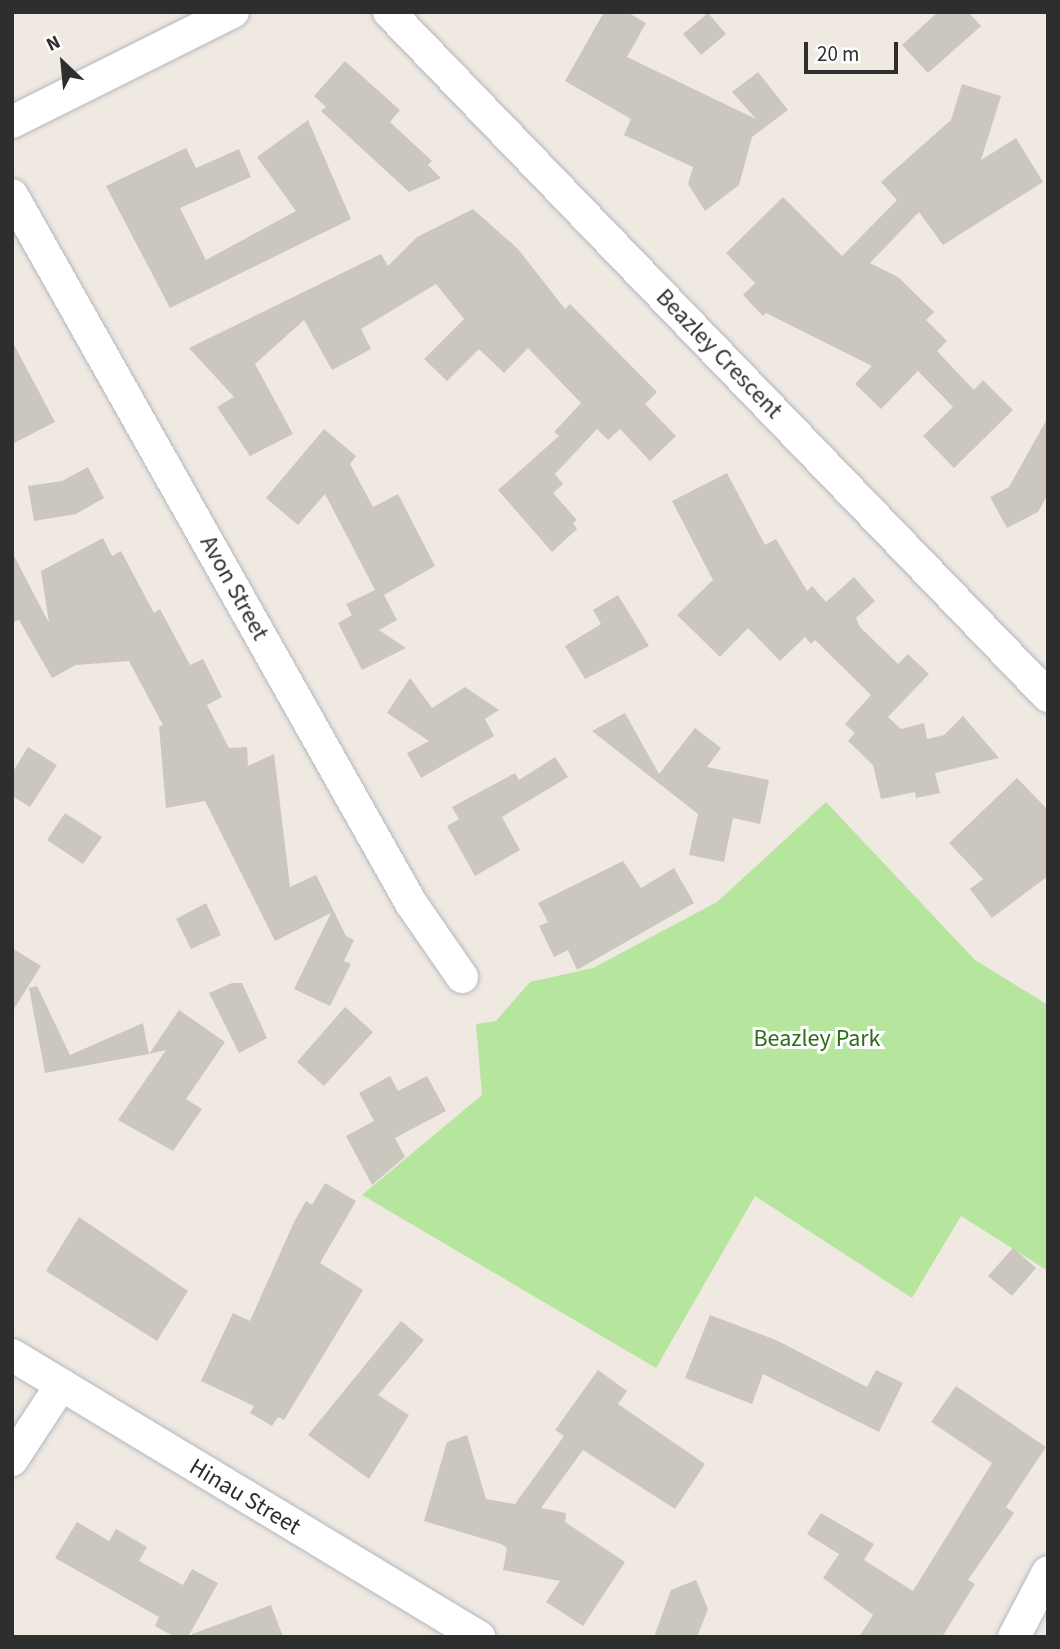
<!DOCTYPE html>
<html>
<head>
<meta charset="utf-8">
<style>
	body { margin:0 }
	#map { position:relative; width:1060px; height:1649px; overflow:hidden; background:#efe9e1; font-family:"Source Sans 3",sans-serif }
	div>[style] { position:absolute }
	.green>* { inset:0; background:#b6e59e }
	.building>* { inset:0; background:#cbc7bf }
	.roads { filter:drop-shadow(0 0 2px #b4b7c1) drop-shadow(0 0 2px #b4b7c1) }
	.street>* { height:32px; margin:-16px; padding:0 16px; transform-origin:16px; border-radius:16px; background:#fff }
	span { translate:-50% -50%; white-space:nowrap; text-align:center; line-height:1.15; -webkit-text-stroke:6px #fff; paint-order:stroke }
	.street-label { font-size:24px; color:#2e2e2e }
	.park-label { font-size:24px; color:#2c6e1b }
	.frame { position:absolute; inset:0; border:14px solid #2e2e2e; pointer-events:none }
	.north { position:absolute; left:28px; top:28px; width:70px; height:70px; -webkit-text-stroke:5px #fff; paint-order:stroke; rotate:334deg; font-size:19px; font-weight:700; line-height:28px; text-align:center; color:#2e2e2e }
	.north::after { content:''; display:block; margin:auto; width:24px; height:32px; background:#2e2e2e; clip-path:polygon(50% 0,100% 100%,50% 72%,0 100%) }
	.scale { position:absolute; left:804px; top:42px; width:94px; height:32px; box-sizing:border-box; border:4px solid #2e2e2e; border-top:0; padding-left:9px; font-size:21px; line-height:24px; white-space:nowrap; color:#2e2e2e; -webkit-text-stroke:5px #fff; paint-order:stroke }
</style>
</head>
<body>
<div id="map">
	<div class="green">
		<div style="clip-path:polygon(826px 802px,975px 960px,1048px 1005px,1048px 1271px,961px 1216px,912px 1298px,755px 1196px,656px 1368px,362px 1195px,482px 1095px,476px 1024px,496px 1021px,530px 982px,593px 968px,717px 902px)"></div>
	</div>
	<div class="building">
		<div style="clip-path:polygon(604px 12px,627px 12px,646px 23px,627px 57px,756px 119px,732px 92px,758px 72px,788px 110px,752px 137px,739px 185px,705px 211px,688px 184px,693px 167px,624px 135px,631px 119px,565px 81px)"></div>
		<div style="clip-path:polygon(938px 12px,968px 12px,981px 26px,928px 73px,902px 45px)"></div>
		<div style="clip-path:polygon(708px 13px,726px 34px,701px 55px,683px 34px)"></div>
		<div style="clip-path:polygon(345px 61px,400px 110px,390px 122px,432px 161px,428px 165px,441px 178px,409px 192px,321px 111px,326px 107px,314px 96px)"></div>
		<div style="clip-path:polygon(962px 84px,1001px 96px,981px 160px,1016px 138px,1043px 182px,943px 245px,919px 212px,870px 263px,898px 277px,934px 312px,926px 320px,947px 341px,937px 351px,974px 390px,983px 380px,1013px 410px,954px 468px,923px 436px,953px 407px,918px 371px,881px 409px,855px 384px,872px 366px,766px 313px,763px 316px,743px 295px,755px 283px,726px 253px,783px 197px,842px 256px,897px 200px,881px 182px,951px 120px)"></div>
		<div style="clip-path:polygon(308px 120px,351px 219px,170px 308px,106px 186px,186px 148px,196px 168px,239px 149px,251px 177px,180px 208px,206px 260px,296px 211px,257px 157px)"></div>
		<div style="clip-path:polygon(473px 209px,518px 249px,565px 309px,570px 304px,657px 392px,645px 404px,676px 436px,650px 461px,620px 429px,608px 440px,597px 429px,555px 474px,563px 484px,553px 493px,577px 520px,573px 523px,577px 529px,552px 552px,498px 490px,559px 436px,554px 432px,581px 403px,528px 348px,504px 373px,479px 349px,447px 381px,424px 359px,464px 319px,436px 284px,361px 329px,371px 349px,332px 370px,304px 320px,255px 364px,293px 434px,250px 456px,217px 407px,234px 397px,189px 348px,381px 254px,388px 266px,417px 237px)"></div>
		<div style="clip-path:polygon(12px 341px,55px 422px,12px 444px)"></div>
		<div style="clip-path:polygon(1048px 417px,1048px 494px,1038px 512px,1007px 528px,990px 497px,1009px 487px)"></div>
		<div style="clip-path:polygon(324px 429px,356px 456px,350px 464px,373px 507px,398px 494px,435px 566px,384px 595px,397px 620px,379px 630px,406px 648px,362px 670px,338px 623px,352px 615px,346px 604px,375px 590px,325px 494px,298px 525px,266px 498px)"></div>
		<div style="clip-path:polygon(88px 467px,104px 498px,76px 514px,34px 521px,28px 486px,62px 481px)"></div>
		<div style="clip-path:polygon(727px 473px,765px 545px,776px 539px,807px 591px,812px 586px,826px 602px,854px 577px,875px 601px,856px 618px,860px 627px,898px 664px,908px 654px,929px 674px,888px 717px,901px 729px,924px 723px,927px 739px,944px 735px,963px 716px,999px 758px,935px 773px,940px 793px,916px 798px,915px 792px,881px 799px,873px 765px,848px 741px,855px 733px,845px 724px,871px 695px,815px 640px,811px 644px,805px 637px,780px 661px,748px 628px,720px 657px,677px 615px,713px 580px,672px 501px)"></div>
		<div style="clip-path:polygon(103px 538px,112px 556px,121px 551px,154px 613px,160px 609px,190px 665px,203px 659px,222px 697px,207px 705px,229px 748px,247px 747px,248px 766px,274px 754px,290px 887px,316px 875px,346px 936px,354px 940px,344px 961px,351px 964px,330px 1006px,294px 989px,331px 913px,275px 941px,205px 801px,166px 808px,159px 727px,163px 725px,129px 661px,76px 665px,52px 678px,19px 620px,12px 623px,12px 552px,49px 623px,41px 571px)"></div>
		<div style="clip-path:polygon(618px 595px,649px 646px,585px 679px,565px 646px,601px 624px,593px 610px)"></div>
		<div style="clip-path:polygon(410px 678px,432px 708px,465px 687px,499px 710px,485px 719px,494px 736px,421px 778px,407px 753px,429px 741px,387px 713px)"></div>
		<div style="clip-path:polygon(625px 713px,659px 774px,695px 728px,721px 748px,707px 767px,769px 780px,760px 824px,733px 818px,724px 862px,689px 855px,698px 814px,592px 731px)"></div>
		<div style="clip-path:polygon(28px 747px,57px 765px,30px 807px,12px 796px,12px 773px)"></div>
		<div style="clip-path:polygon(555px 757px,568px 777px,502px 817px,520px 850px,475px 876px,447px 826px,459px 819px,452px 807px,515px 773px,519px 780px)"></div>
		<div style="clip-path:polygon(1017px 778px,1048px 810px,1048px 876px,992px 918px,970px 889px,983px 879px,949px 843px)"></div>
		<div style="clip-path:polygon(65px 813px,102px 837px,83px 864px,47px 840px)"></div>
		<div style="clip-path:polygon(623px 861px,641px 888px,674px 868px,694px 903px,577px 970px,568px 950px,554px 957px,539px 926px,548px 922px,538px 903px)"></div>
		<div style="clip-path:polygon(206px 903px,221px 935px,191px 949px,176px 919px)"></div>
		<div style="clip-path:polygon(12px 948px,41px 966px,12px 1012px)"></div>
		<div style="clip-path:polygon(232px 983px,242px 983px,267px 1038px,239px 1053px,209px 993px)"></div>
		<div style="clip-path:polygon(37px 986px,70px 1055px,143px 1023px,149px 1054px,45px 1073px,29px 988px)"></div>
		<div style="clip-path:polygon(345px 1007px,373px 1032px,324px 1086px,297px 1062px)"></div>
		<div style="clip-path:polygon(179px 1010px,225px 1042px,186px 1099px,202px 1109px,173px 1151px,118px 1120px,166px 1050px,149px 1054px)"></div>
		<div style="clip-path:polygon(390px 1076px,398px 1091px,427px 1076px,446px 1111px,395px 1138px,405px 1157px,372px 1185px,346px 1136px,374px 1121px,359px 1093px)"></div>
		<div style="clip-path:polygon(325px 1183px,356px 1201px,320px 1263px,363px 1290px,284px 1420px,278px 1417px,272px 1426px,250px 1413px,254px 1406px,201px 1381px,233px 1313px,250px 1321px,294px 1222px,306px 1201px,312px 1205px)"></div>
		<div style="clip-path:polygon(79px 1217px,188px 1291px,157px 1341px,46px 1271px)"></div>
		<div style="clip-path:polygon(1013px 1248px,1036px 1268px,1012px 1296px,988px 1276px)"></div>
		<div style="clip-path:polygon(710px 1315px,776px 1340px,867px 1387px,876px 1370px,903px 1383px,879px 1432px,763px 1374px,752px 1404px,685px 1378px)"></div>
		<div style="clip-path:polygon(401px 1321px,424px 1340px,378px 1395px,409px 1415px,369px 1479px,308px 1435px)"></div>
		<div style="clip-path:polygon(598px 1370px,627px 1391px,618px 1404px,705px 1464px,675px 1509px,583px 1450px,541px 1508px,566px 1513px,565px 1522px,625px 1562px,583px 1626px,546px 1602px,560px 1581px,503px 1570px,507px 1548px,501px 1544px,424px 1521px,447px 1442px,467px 1435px,486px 1499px,515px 1504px,564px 1436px,555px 1430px)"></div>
		<div style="clip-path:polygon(956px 1386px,1046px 1447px,1006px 1507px,1014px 1513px,968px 1580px,975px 1584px,942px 1637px,859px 1637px,873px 1615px,823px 1578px,839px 1554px,807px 1534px,821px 1513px,874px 1544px,864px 1560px,913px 1591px,992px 1463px,931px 1422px)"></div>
		<div style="clip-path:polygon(77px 1522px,109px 1541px,116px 1529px,147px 1547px,139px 1561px,183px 1585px,192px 1569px,218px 1583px,188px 1637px,175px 1637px,155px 1626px,159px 1617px,55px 1558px)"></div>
		<div style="clip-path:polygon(696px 1580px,708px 1609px,697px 1637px,654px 1637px,671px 1590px)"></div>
		<div style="clip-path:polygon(271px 1605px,283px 1637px,192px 1637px,192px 1634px)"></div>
	</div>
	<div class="roads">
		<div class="street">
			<div style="left:389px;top:12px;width:950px;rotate:46.07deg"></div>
			<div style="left:12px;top:122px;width:247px;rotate:-26.5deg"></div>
			<div style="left:12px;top:195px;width:813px;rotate:60.6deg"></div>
			<div style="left:411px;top:903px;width:90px;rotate:55.4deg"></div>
			<div style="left:12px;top:1355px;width:546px;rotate:31.13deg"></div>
			<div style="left:12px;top:1460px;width:90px;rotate:-56.8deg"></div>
			<div style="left:1014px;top:1637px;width:73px;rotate:-62.4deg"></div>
		</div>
	</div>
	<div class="street-label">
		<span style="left:719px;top:354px;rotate:46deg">Beazley Crescent</span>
		<span style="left:234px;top:588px;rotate:61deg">Avon Street</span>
		<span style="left:245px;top:1497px;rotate:31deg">Hinau Street</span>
	</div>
	<div class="park-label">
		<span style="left:817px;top:1039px">Beazley Park</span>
	</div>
	<div class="frame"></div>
	<div class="north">N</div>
	<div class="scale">20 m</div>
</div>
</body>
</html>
